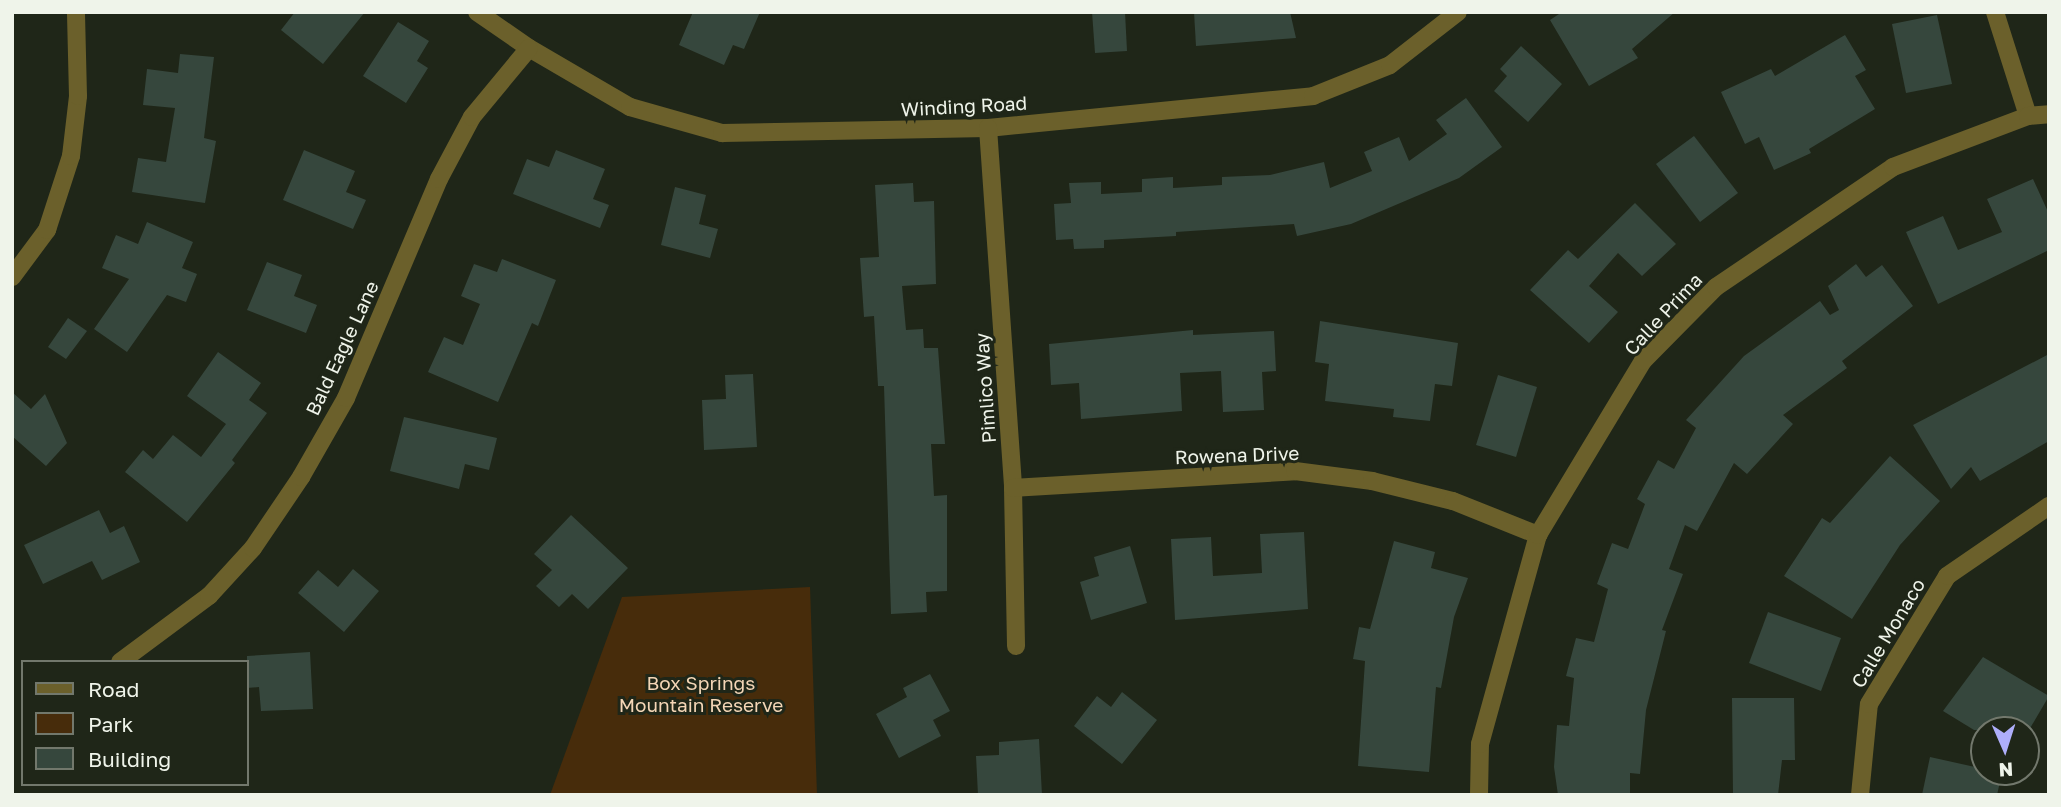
<!DOCTYPE html>
<html>
<head>
<meta charset="utf-8">
<style>
	body { margin:0 }
	#map { position:relative; width:2061px; height:807px; overflow:hidden; background:#1f2618; font-family:"Golos Text",sans-serif }
	div>[style] { position:absolute }
	.green>* { inset:0; background:#472c0b }
	.building>* { inset:0; background:#36473d }
	.street>* { height:18px; margin:-9px; padding:0 9px; transform-origin:9px; border-radius:9px; background:#6b602b }
	span { translate:-50% -50%; white-space:nowrap; text-align:center; line-height:1.15; -webkit-text-stroke:6px #1f2618; paint-order:stroke }
	.street-label { font-size:19px; color:#eff4ea }
	.park-label { font-size:19px; color:#f4d6b6 }
	.frame { position:absolute; inset:0; border:14px solid #eff4ea; pointer-events:none }
	.legend { position:absolute; left:21px; top:660px; width:228px; height:126px; box-sizing:border-box; background:#1f2618; border:2px solid #72786c; margin:0; padding:9px 12px; list-style:none; font-size:21px; color:#eff4ea }
	.legend li { display:flex; align-items:center; gap:14px; height:35px }
	.legend b { width:35px; border:2px solid #72786c }
	.north { position:absolute; left:1970px; top:716px; width:70px; height:70px; box-sizing:border-box; background:#1f2618; border:2px solid #72786c; border-radius:50%; rotate:177deg; font-size:19px; font-weight:700; line-height:28px; text-align:center; color:#eff4ea }
	.north::after { content:''; display:block; margin:auto; width:24px; height:32px; background:#aeaefa; clip-path:polygon(50% 0,100% 100%,50% 72%,0 100%) }
</style>
</head>
<body>
<div id="map">
	<div class="green">
		<div style="clip-path:polygon(810px 587px,817px 795px,550px 795px,622px 597px)"></div>
	</div>
	<div class="building">
		<div style="clip-path:polygon(295px 12px,365px 12px,323px 64px,281px 30px)"></div>
		<div style="clip-path:polygon(693px 12px,760px 12px,744px 49px,733px 45px,724px 65px,679px 45px)"></div>
		<div style="clip-path:polygon(1092px 12px,1125px 12px,1127px 51px,1095px 53px)"></div>
		<div style="clip-path:polygon(1194px 12px,1290px 12px,1296px 38px,1196px 46px)"></div>
		<div style="clip-path:polygon(1562px 12px,1675px 12px,1632px 49px,1638px 58px,1589px 86px,1550px 20px)"></div>
		<div style="clip-path:polygon(1937px 15px,1952px 84px,1906px 93px,1892px 24px)"></div>
		<div style="clip-path:polygon(398px 22px,429px 41px,417px 61px,428px 68px,406px 103px,363px 76px)"></div>
		<div style="clip-path:polygon(1845px 35px,1866px 70px,1855px 76px,1875px 109px,1809px 149px,1811px 153px,1774px 170px,1759px 137px,1745px 144px,1721px 92px,1771px 69px,1775px 76px)"></div>
		<div style="clip-path:polygon(1521px 46px,1562px 84px,1528px 122px,1494px 91px,1507px 76px,1500px 69px)"></div>
		<div style="clip-path:polygon(180px 54px,214px 57px,204px 138px,216px 141px,205px 203px,132px 192px,138px 158px,166px 162px,175px 108px,143px 105px,147px 69px,178px 73px)"></div>
		<div style="clip-path:polygon(1466px 98px,1502px 147px,1459px 178px,1351px 224px,1297px 236px,1294px 224px,1176px 232px,1176px 236px,1104px 240px,1104px 248px,1074px 249px,1073px 239px,1056px 240px,1054px 204px,1071px 203px,1069px 183px,1101px 182px,1101px 194px,1142px 192px,1142px 179px,1173px 177px,1173px 188px,1222px 185px,1222px 177px,1270px 175px,1324px 162px,1330px 188px,1372px 171px,1364px 152px,1399px 137px,1409px 161px,1447px 134px,1436px 120px)"></div>
		<div style="clip-path:polygon(1694px 136px,1738px 193px,1700px 222px,1656px 164px)"></div>
		<div style="clip-path:polygon(304px 150px,355px 171px,346px 192px,366px 200px,353px 229px,283px 200px)"></div>
		<div style="clip-path:polygon(556px 150px,605px 169px,593px 199px,609px 205px,600px 228px,513px 194px,527px 159px,549px 167px)"></div>
		<div style="clip-path:polygon(2033px 179px,2049px 214px,2049px 250px,1938px 304px,1906px 232px,1943px 216px,1958px 250px,2002px 232px,1987px 199px)"></div>
		<div style="clip-path:polygon(913px 183px,914px 202px,934px 201px,936px 284px,902px 286px,906px 330px,923px 329px,924px 348px,938px 348px,945px 444px,931px 444px,934px 496px,947px 495px,947px 591px,926px 592px,927px 612px,891px 614px,884px 386px,878px 386px,874px 316px,864px 317px,860px 258px,879px 257px,875px 185px)"></div>
		<div style="clip-path:polygon(675px 187px,706px 195px,699px 224px,718px 229px,710px 258px,661px 245px)"></div>
		<div style="clip-path:polygon(1635px 203px,1676px 244px,1642px 276px,1618px 253px,1589px 286px,1618px 312px,1589px 343px,1530px 290px,1568px 250px,1578px 259px)"></div>
		<div style="clip-path:polygon(147px 222px,193px 242px,182px 268px,197px 274px,186px 302px,167px 295px,127px 352px,94px 329px,129px 279px,102px 268px,116px 235px,138px 244px)"></div>
		<div style="clip-path:polygon(502px 259px,556px 280px,538px 326px,532px 323px,498px 402px,428px 372px,444px 337px,463px 345px,480px 304px,461px 296px,474px 264px,497px 272px)"></div>
		<div style="clip-path:polygon(267px 262px,302px 275px,294px 296px,317px 305px,306px 333px,247px 310px)"></div>
		<div style="clip-path:polygon(1856px 264px,1866px 277px,1882px 265px,1913px 306px,1842px 361px,1847px 368px,1783px 415px,1793px 424px,1747px 474px,1734px 463px,1697px 531px,1685px 525px,1669px 569px,1683px 574px,1662px 630px,1666px 631px,1646px 710px,1640px 774px,1630px 773px,1630px 795px,1558px 795px,1554px 767px,1557px 725px,1569px 726px,1574px 678px,1566px 676px,1576px 638px,1594px 642px,1608px 589px,1597px 584px,1612px 543px,1628px 549px,1645px 504px,1637px 499px,1658px 460px,1674px 469px,1696px 428px,1686px 420px,1744px 356px,1820px 301px,1830px 315px,1839px 310px,1828px 286px)"></div>
		<div style="clip-path:polygon(68px 318px,87px 331px,66px 359px,48px 347px)"></div>
		<div style="clip-path:polygon(1320px 321px,1458px 343px,1452px 386px,1435px 384px,1430px 421px,1393px 417px,1394px 409px,1325px 401px,1329px 364px,1315px 362px)"></div>
		<div style="clip-path:polygon(1193px 330px,1193px 335px,1274px 331px,1276px 371px,1262px 372px,1264px 410px,1223px 412px,1221px 371px,1180px 373px,1182px 411px,1081px 419px,1079px 383px,1051px 385px,1049px 344px)"></div>
		<div style="clip-path:polygon(218px 352px,261px 383px,249px 400px,267px 413px,232px 460px,235px 463px,187px 522px,125px 472px,143px 450px,153px 459px,173px 435px,201px 457px,226px 424px,187px 396px)"></div>
		<div style="clip-path:polygon(2049px 354px,2049px 441px,1980px 481px,1971px 467px,1951px 489px,1913px 425px)"></div>
		<div style="clip-path:polygon(753px 374px,757px 447px,704px 450px,702px 400px,726px 399px,725px 375px)"></div>
		<div style="clip-path:polygon(1498px 375px,1537px 387px,1516px 457px,1476px 445px)"></div>
		<div style="clip-path:polygon(12px 392px,31px 409px,45px 394px,67px 443px,46px 466px,12px 436px)"></div>
		<div style="clip-path:polygon(404px 417px,497px 438px,489px 470px,465px 464px,459px 489px,390px 471px)"></div>
		<div style="clip-path:polygon(1890px 456px,1940px 501px,1900px 545px,1852px 619px,1784px 576px,1822px 518px,1830px 523px)"></div>
		<div style="clip-path:polygon(99px 510px,110px 533px,124px 526px,140px 562px,102px 580px,92px 561px,43px 584px,24px 545px)"></div>
		<div style="clip-path:polygon(571px 515px,628px 568px,588px 609px,572px 594px,559px 607px,536px 586px,552px 570px,534px 554px)"></div>
		<div style="clip-path:polygon(1304px 532px,1308px 609px,1175px 620px,1171px 539px,1211px 537px,1213px 576px,1262px 573px,1260px 534px)"></div>
		<div style="clip-path:polygon(1394px 541px,1435px 552px,1431px 568px,1468px 578px,1454px 617px,1441px 688px,1436px 687px,1429px 772px,1358px 766px,1365px 661px,1353px 659px,1359px 627px,1370px 629px)"></div>
		<div style="clip-path:polygon(1130px 546px,1147px 603px,1091px 620px,1080px 582px,1099px 576px,1094px 557px)"></div>
		<div style="clip-path:polygon(353px 569px,379px 591px,344px 632px,298px 593px,318px 570px,338px 587px)"></div>
		<div style="clip-path:polygon(1768px 612px,1841px 638px,1821px 691px,1749px 663px)"></div>
		<div style="clip-path:polygon(310px 652px,313px 709px,261px 711px,259px 687px,247px 688px,247px 656px)"></div>
		<div style="clip-path:polygon(1983px 657px,2049px 696px,2029px 730px,1974px 730px,1943px 711px)"></div>
		<div style="clip-path:polygon(930px 674px,950px 711px,933px 720px,941px 736px,899px 758px,876px 714px,907px 697px,903px 688px)"></div>
		<div style="clip-path:polygon(1122px 692px,1157px 720px,1122px 764px,1074px 726px,1097px 696px,1111px 707px)"></div>
		<div style="clip-path:polygon(1732px 698px,1794px 698px,1795px 760px,1782px 760px,1778px 795px,1733px 795px)"></div>
		<div style="clip-path:polygon(1039px 739px,1042px 795px,978px 795px,976px 756px,999px 755px,999px 742px)"></div>
		<div style="clip-path:polygon(1930px 757px,2002px 773px,1997px 795px,1922px 795px)"></div>
	</div>
	<div class="street">
		<div style="left:477px;top:12px;width:63px;rotate:34.7deg"></div>
		<div style="left:529px;top:48px;width:117px;rotate:30.3deg"></div>
		<div style="left:630px;top:107px;width:96px;rotate:15.8deg"></div>
		<div style="left:722px;top:133px;width:266px;rotate:-1.1deg"></div>
		<div style="left:988px;top:128px;width:327px;rotate:-5.6deg"></div>
		<div style="left:1313px;top:96px;width:83px;rotate:-21.9deg"></div>
		<div style="left:1390px;top:65px;width:86px;rotate:-37.9deg"></div>
		<div style="left:1995px;top:12px;width:109px;rotate:72.4deg"></div>
		<div style="left:988px;top:128px;width:361px;rotate:86deg"></div>
		<div style="left:1013px;top:488px;width:158px;rotate:88.9deg"></div>
		<div style="left:12px;top:277px;width:59px;rotate:-53.3deg"></div>
		<div style="left:47px;top:230px;width:78px;rotate:-72deg"></div>
		<div style="left:71px;top:156px;width:60px;rotate:-83.3deg"></div>
		<div style="left:78px;top:96px;width:84px;rotate:-91.4deg"></div>
		<div style="left:1013px;top:488px;width:283px;rotate:-3.4deg"></div>
		<div style="left:1295px;top:471px;width:78px;rotate:7.4deg"></div>
		<div style="left:1372px;top:481px;width:83px;rotate:13.9deg"></div>
		<div style="left:1453px;top:501px;width:92px;rotate:21.8deg"></div>
		<div style="left:120px;top:662px;width:111px;rotate:-36.6deg"></div>
		<div style="left:209px;top:596px;width:65px;rotate:-47.5deg"></div>
		<div style="left:253px;top:548px;width:86px;rotate:-55.9deg"></div>
		<div style="left:301px;top:477px;width:91px;rotate:-60.3deg"></div>
		<div style="left:346px;top:398px;width:238px;rotate:-67deg"></div>
		<div style="left:439px;top:179px;width:70px;rotate:-62deg"></div>
		<div style="left:472px;top:117px;width:89px;rotate:-50.4deg"></div>
		<div style="left:1479px;top:795px;width:51px;rotate:-88.9deg"></div>
		<div style="left:1480px;top:744px;width:217px;rotate:-74.5deg"></div>
		<div style="left:1538px;top:535px;width:203px;rotate:-58.9deg"></div>
		<div style="left:1643px;top:361px;width:104px;rotate:-45.4deg"></div>
		<div style="left:1716px;top:287px;width:214px;rotate:-34.1deg"></div>
		<div style="left:1893px;top:167px;width:144px;rotate:-20.7deg"></div>
		<div style="left:2028px;top:116px;width:21px;rotate:-5deg"></div>
		<div style="left:1860px;top:795px;width:91px;rotate:-84.4deg"></div>
		<div style="left:1869px;top:704px;width:150px;rotate:-58.6deg"></div>
		<div style="left:1947px;top:576px;width:124px;rotate:-34.5deg"></div>
	</div>
	<div class="street-label">
		<span style="left:964px;top:106px;rotate:-3deg">Winding Road</span>
		<span style="left:1663px;top:314px;rotate:-47deg">Calle Prima</span>
		<span style="left:342px;top:348px;rotate:-65deg">Bald Eagle Lane</span>
		<span style="left:985px;top:388px;rotate:-94deg">Pimlico Way</span>
		<span style="left:1237px;top:455px;rotate:-2deg">Rowena Drive</span>
		<span style="left:1888px;top:633px;rotate:-59deg">Calle Monaco</span>
	</div>
	<div class="park-label">
		<span style="left:701px;top:694px">Box Springs<br>Mountain Reserve</span>
	</div>
	<div class="frame"></div>
	<ul class="legend">
	<li><b style="height:9px;background:#6b602b"></b>Road</li>
	<li><b style="height:19px;background:#472c0b"></b>Park</li>
	<li><b style="height:19px;background:#36473d"></b>Building</li>
	</ul>
	<div class="north">N</div>
</div>
</body>
</html>
